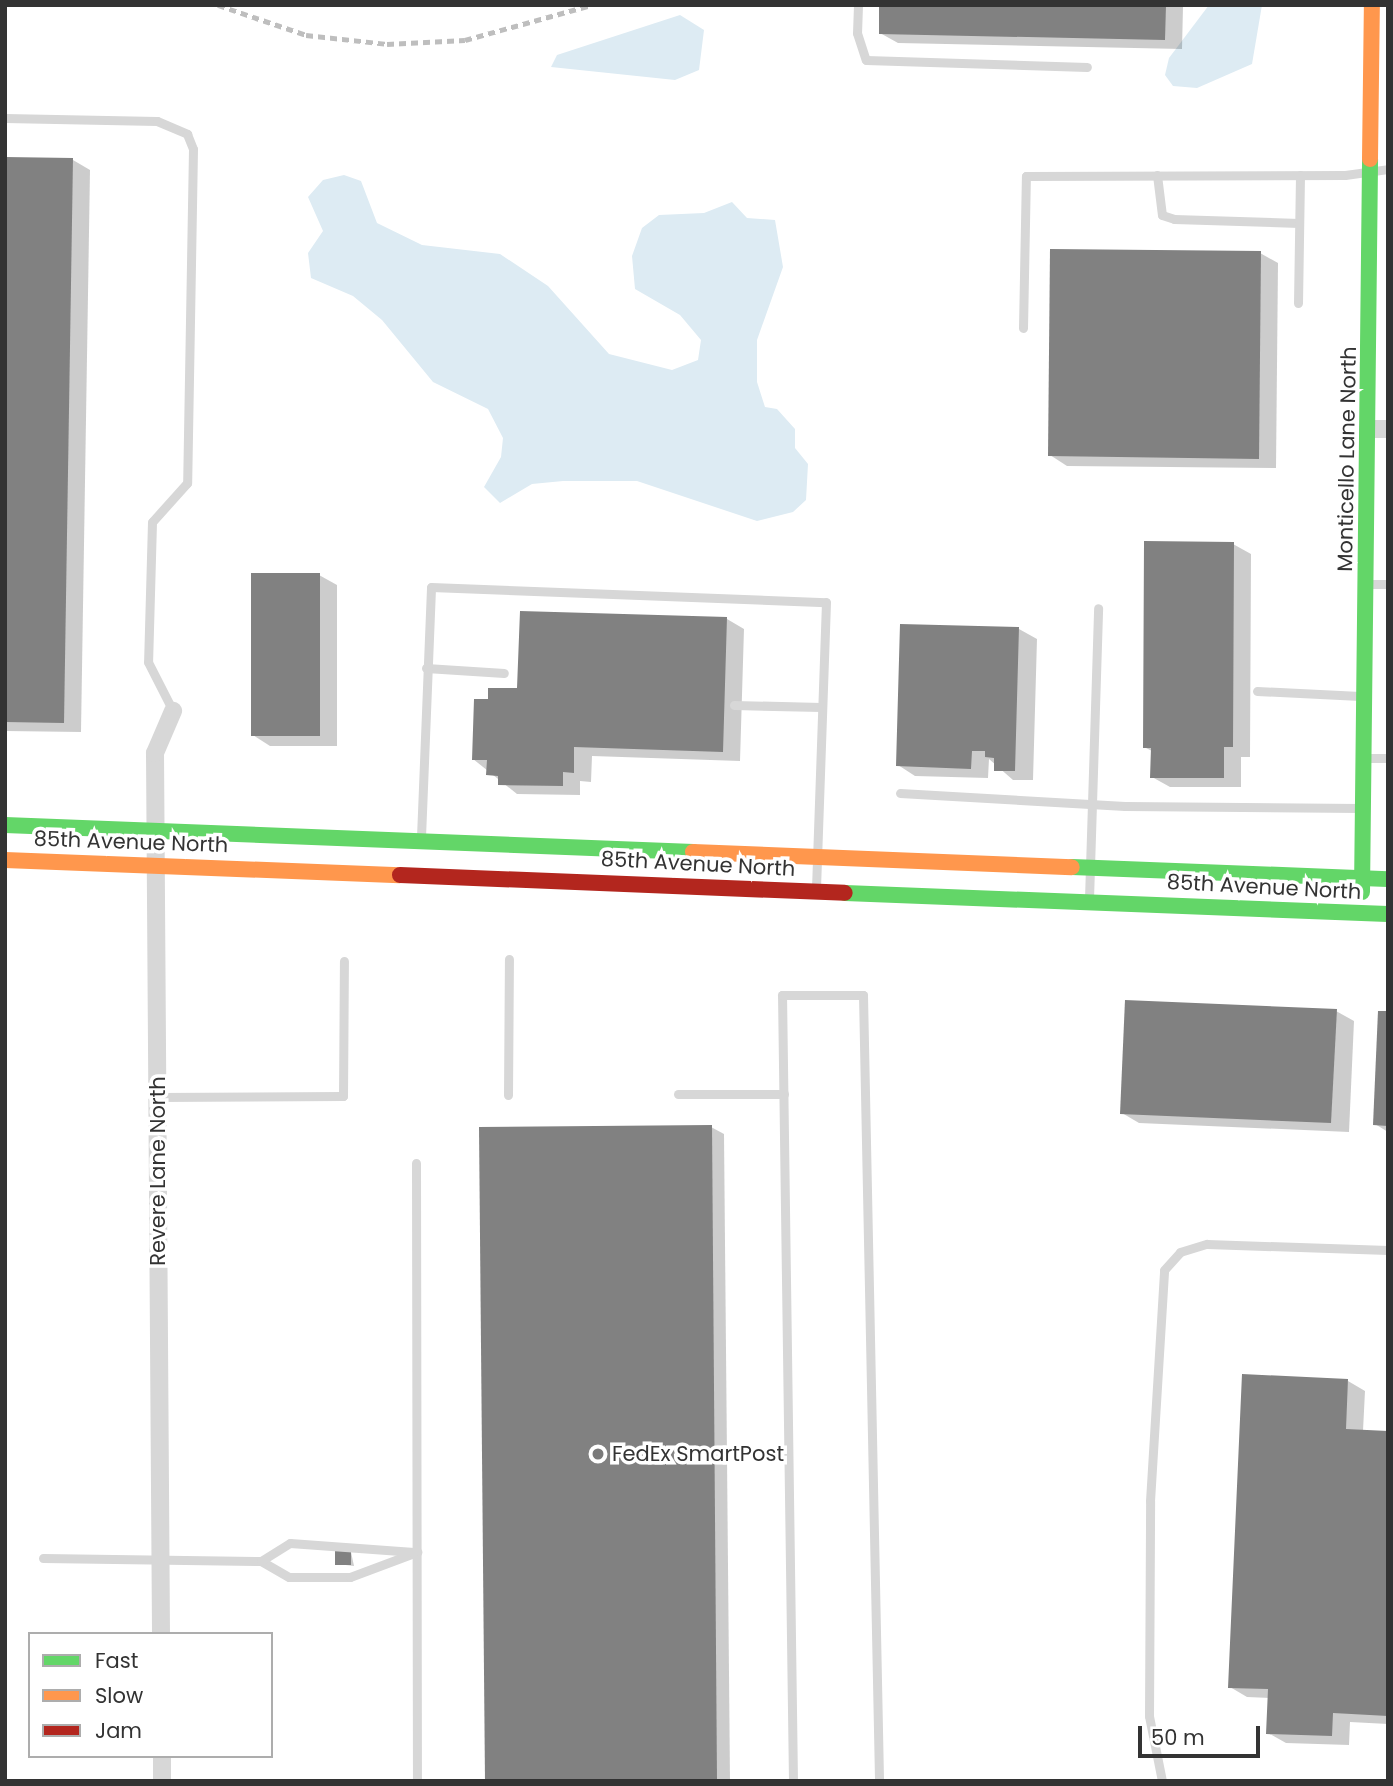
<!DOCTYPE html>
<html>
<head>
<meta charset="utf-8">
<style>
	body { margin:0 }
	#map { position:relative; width:1393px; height:1786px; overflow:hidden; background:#fff; font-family:Poppins,sans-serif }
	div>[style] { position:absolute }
	.water>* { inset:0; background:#ddebf3 }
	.shadow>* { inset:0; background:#0003 }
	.building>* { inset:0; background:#818181 }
	.lane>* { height:9px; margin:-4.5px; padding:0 4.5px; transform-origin:4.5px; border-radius:4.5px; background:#d7d7d7 }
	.street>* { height:18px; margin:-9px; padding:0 9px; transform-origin:9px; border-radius:9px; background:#d7d7d7 }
	.fast>* { height:16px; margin:-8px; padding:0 8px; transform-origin:8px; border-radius:8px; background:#63d668 }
	.slow>* { height:16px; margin:-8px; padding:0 8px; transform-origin:8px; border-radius:8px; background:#ff974d }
	.jam>* { height:16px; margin:-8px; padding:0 8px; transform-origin:8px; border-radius:8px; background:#b3261e }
	.rail>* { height:5px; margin-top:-2.5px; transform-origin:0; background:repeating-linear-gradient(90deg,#bebebe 0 7px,transparent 0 12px) }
	.dots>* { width:19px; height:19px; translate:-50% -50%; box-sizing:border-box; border:4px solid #fff; border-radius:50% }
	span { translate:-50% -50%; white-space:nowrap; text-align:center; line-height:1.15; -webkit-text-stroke:7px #fff; paint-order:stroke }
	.street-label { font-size:21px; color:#333 }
	.poi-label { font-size:21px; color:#333 }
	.left { translate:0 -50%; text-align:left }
	.frame { position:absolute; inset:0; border:7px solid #333; pointer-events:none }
	.legend { position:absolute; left:28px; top:1632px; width:245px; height:126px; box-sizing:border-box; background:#fff; border:2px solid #adadad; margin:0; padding:9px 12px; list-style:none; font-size:21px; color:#333 }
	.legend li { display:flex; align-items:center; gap:14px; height:35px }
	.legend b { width:35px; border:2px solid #adadad }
	.scale { position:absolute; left:1138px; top:1726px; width:122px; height:32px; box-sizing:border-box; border:4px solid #333; border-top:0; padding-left:9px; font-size:21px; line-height:24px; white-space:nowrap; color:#333; -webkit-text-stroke:5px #fff; paint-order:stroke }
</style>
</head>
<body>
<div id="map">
	<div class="water">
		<div style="clip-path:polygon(1209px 5px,1262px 5px,1252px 64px,1197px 88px,1173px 86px,1165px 75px,1169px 58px)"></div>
		<div style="clip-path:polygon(680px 15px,704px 30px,699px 70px,675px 80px,551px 67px,557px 55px)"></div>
		<div style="clip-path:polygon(344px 175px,361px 181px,377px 223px,422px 245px,500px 254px,548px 286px,609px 354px,672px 370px,698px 360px,701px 340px,680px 315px,635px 289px,632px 256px,642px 228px,659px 215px,704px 213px,732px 202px,747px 218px,775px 220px,783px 267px,757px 340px,757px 382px,765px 407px,777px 409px,795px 429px,795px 448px,808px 464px,806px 500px,793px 512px,757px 521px,637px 481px,563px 481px,532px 484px,500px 503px,484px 487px,501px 457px,503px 438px,488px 409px,433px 382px,382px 320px,353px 296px,311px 278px,308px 253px,323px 231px,308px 197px,323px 180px)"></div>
	</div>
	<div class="shadow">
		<div style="clip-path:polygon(881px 5px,1206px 5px,1206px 7px,1183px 7px,1182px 49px,898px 43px,880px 33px)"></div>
		<div style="clip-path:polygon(5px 159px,73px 160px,90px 170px,81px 732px,5px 731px)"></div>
		<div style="clip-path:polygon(1260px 253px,1278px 263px,1276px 468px,1067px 466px,1050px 455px)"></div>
		<div style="clip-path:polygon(1233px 544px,1251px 554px,1250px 757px,1241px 757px,1241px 787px,1170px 787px,1152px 777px,1152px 751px,1144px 747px)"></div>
		<div style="clip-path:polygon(319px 575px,337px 585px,337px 746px,270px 746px,253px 735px)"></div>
		<div style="clip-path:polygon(727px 619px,744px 629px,740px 761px,592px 756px,591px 782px,580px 781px,580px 795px,517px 794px,473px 759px,489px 701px)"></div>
		<div style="clip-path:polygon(1019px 629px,1037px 639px,1033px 780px,1013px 780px,989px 759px,988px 778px,915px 776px,898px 765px)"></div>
		<div style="clip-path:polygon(1336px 1011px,1354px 1021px,1349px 1132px,1139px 1123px,1122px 1113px)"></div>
		<div style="clip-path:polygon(1388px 1013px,1388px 1132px,1375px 1124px)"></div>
		<div style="clip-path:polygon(711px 1127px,724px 1134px,730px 1781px,487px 1781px)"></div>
		<div style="clip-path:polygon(1348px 1381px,1365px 1391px,1363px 1431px,1388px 1432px,1388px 1724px,1350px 1722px,1349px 1745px,1286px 1743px,1268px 1733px,1270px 1698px,1247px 1697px,1230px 1687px)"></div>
		<div style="clip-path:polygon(351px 1552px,354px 1566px,337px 1564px)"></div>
	</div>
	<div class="building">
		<div style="clip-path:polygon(879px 5px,1166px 5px,1165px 40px,879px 34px)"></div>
		<div style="clip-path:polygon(5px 157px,73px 158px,64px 723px,5px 722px)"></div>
		<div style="clip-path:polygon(1050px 249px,1261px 251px,1259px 459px,1048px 456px)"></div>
		<div style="clip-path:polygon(1144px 541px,1234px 542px,1233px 747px,1224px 747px,1224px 778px,1150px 778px,1151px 748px,1143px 748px)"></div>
		<div style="clip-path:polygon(251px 573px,320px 573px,320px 736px,251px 736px)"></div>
		<div style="clip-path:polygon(520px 611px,727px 617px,723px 752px,574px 747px,574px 773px,563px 772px,563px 786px,498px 785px,498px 776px,486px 775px,487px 760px,472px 760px,474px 699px,488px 699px,488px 688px,517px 688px)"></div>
		<div style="clip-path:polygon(900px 624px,1019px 627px,1015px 771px,994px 771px,994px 758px,985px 757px,985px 751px,972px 751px,971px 769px,896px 766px)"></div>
		<div style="clip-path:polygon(1125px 1000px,1337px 1009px,1331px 1123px,1120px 1114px)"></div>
		<div style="clip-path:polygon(1378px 1011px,1388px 1011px,1388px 1126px,1373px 1125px)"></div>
		<div style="clip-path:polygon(712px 1125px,717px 1781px,485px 1781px,479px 1127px)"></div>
		<div style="clip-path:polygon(1242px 1374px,1348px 1379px,1346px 1429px,1388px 1431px,1388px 1716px,1333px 1713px,1332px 1736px,1266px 1734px,1268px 1689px,1228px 1688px)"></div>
		<div style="clip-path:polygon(335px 1550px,351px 1550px,351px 1565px,335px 1565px)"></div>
	</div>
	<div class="lane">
		<div style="left:858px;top:5px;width:28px;rotate:92deg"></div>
		<div style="left:857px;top:33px;width:28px;rotate:72deg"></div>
		<div style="left:866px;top:60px;width:221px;rotate:1.8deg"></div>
		<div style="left:5px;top:118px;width:152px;rotate:1.1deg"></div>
		<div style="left:157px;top:121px;width:33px;rotate:23deg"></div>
		<div style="left:187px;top:134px;width:16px;rotate:68deg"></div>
		<div style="left:193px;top:149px;width:334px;rotate:91deg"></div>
		<div style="left:187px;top:483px;width:52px;rotate:131.9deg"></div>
		<div style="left:152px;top:522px;width:140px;rotate:91.6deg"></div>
		<div style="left:148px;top:662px;width:55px;rotate:63deg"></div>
		<div style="left:1157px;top:175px;width:40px;rotate:82.9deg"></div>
		<div style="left:1162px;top:215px;width:13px;rotate:18deg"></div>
		<div style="left:1174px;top:219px;width:125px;rotate:1.8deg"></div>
		<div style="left:1298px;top:303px;width:128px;rotate:-89.1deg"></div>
		<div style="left:1023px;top:328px;width:152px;rotate:-88.9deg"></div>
		<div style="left:1026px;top:176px;width:319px;rotate:-0.2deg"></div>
		<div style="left:1345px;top:175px;width:43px;rotate:-7.9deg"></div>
		<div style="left:1369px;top:584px;width:19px"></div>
		<div style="left:426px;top:668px;width:78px;rotate:3.7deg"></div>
		<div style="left:1257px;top:691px;width:103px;rotate:2.8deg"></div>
		<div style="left:734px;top:705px;width:87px;rotate:1.3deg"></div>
		<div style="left:1366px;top:758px;width:22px"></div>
		<div style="left:900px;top:793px;width:225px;rotate:3.3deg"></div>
		<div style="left:1125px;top:806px;width:235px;rotate:0.5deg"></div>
		<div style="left:421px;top:837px;width:250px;rotate:-87.7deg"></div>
		<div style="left:431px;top:587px;width:395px;rotate:2.2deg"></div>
		<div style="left:826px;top:602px;width:286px;rotate:92deg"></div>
		<div style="left:1089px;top:899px;width:291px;rotate:-88.2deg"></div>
		<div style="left:678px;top:1094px;width:106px"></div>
		<div style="left:508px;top:1095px;width:136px;rotate:-89.6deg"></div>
		<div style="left:158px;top:1097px;width:185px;rotate:-0.3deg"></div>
		<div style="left:343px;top:1096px;width:135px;rotate:-89.6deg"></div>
		<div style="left:416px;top:1163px;width:618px;rotate:89.91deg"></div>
		<div style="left:43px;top:1558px;width:218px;rotate:0.8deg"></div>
		<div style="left:261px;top:1561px;width:32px;rotate:30deg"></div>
		<div style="left:289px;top:1577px;width:61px"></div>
		<div style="left:350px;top:1577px;width:72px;rotate:-20.5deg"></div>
		<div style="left:261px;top:1561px;width:34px;rotate:-32deg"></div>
		<div style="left:290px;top:1543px;width:124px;rotate:4.2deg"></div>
		<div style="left:793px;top:1781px;width:786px;rotate:-90.8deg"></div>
		<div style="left:782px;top:995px;width:81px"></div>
		<div style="left:863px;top:995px;width:786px;rotate:88.83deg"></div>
		<div style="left:1162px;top:1781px;width:66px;rotate:-101.3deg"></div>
		<div style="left:1149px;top:1716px;width:215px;rotate:-89.7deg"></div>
		<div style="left:1150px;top:1501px;width:231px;rotate:-86.5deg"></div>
		<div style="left:1164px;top:1270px;width:24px;rotate:-48deg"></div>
		<div style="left:1180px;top:1252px;width:28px;rotate:-17deg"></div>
		<div style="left:1207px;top:1244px;width:181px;rotate:1.9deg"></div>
	</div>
	<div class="street">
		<div style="left:1368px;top:429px;width:20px"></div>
		<div style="left:161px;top:1634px;width:881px;rotate:-90.39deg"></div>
		<div style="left:155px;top:753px;width:46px;rotate:-66.8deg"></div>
		<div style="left:162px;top:1756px;width:25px;rotate:90deg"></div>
	</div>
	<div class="fast">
		<div style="left:5px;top:825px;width:689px;rotate:2.25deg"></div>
		<div style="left:1072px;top:867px;width:316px;rotate:2.2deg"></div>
		<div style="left:1362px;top:892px;width:733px;rotate:-89.37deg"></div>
		<div style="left:845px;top:893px;width:543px;rotate:2.21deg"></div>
	</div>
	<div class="slow">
		<div style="left:1370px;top:159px;width:154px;rotate:-89.3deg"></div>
		<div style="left:693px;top:852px;width:379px;rotate:2.3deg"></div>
		<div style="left:5px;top:860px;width:395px;rotate:2.2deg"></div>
	</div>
	<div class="jam">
		<div style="left:400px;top:875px;width:445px;rotate:2.3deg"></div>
	</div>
	<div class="rail">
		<div style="left:218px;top:5px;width:93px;rotate:18.8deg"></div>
		<div style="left:306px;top:35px;width:81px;rotate:6.3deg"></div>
		<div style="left:387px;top:44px;width:78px;rotate:-2.9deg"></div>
		<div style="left:465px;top:40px;width:131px;rotate:-15.5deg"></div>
	</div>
	<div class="dots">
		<div style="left:598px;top:1454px;background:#7a7a7a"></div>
	</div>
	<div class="street-label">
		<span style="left:1347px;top:459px;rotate:-89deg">Monticello Lane North</span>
		<span style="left:131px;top:842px;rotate:2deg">85th Avenue North</span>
		<span style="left:698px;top:864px;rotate:3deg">85th Avenue North</span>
		<span style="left:1264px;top:887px;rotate:3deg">85th Avenue North</span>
		<span style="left:158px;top:1171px;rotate:-90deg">Revere Lane North</span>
	</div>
	<div class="poi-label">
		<span class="left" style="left:612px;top:1454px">FedEx SmartPost</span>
	</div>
	<div class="frame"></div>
	<ul class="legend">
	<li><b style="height:9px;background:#63d668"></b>Fast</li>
	<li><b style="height:9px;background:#ff974d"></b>Slow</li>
	<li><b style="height:9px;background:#b3261e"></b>Jam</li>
	</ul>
	<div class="scale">50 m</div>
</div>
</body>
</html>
